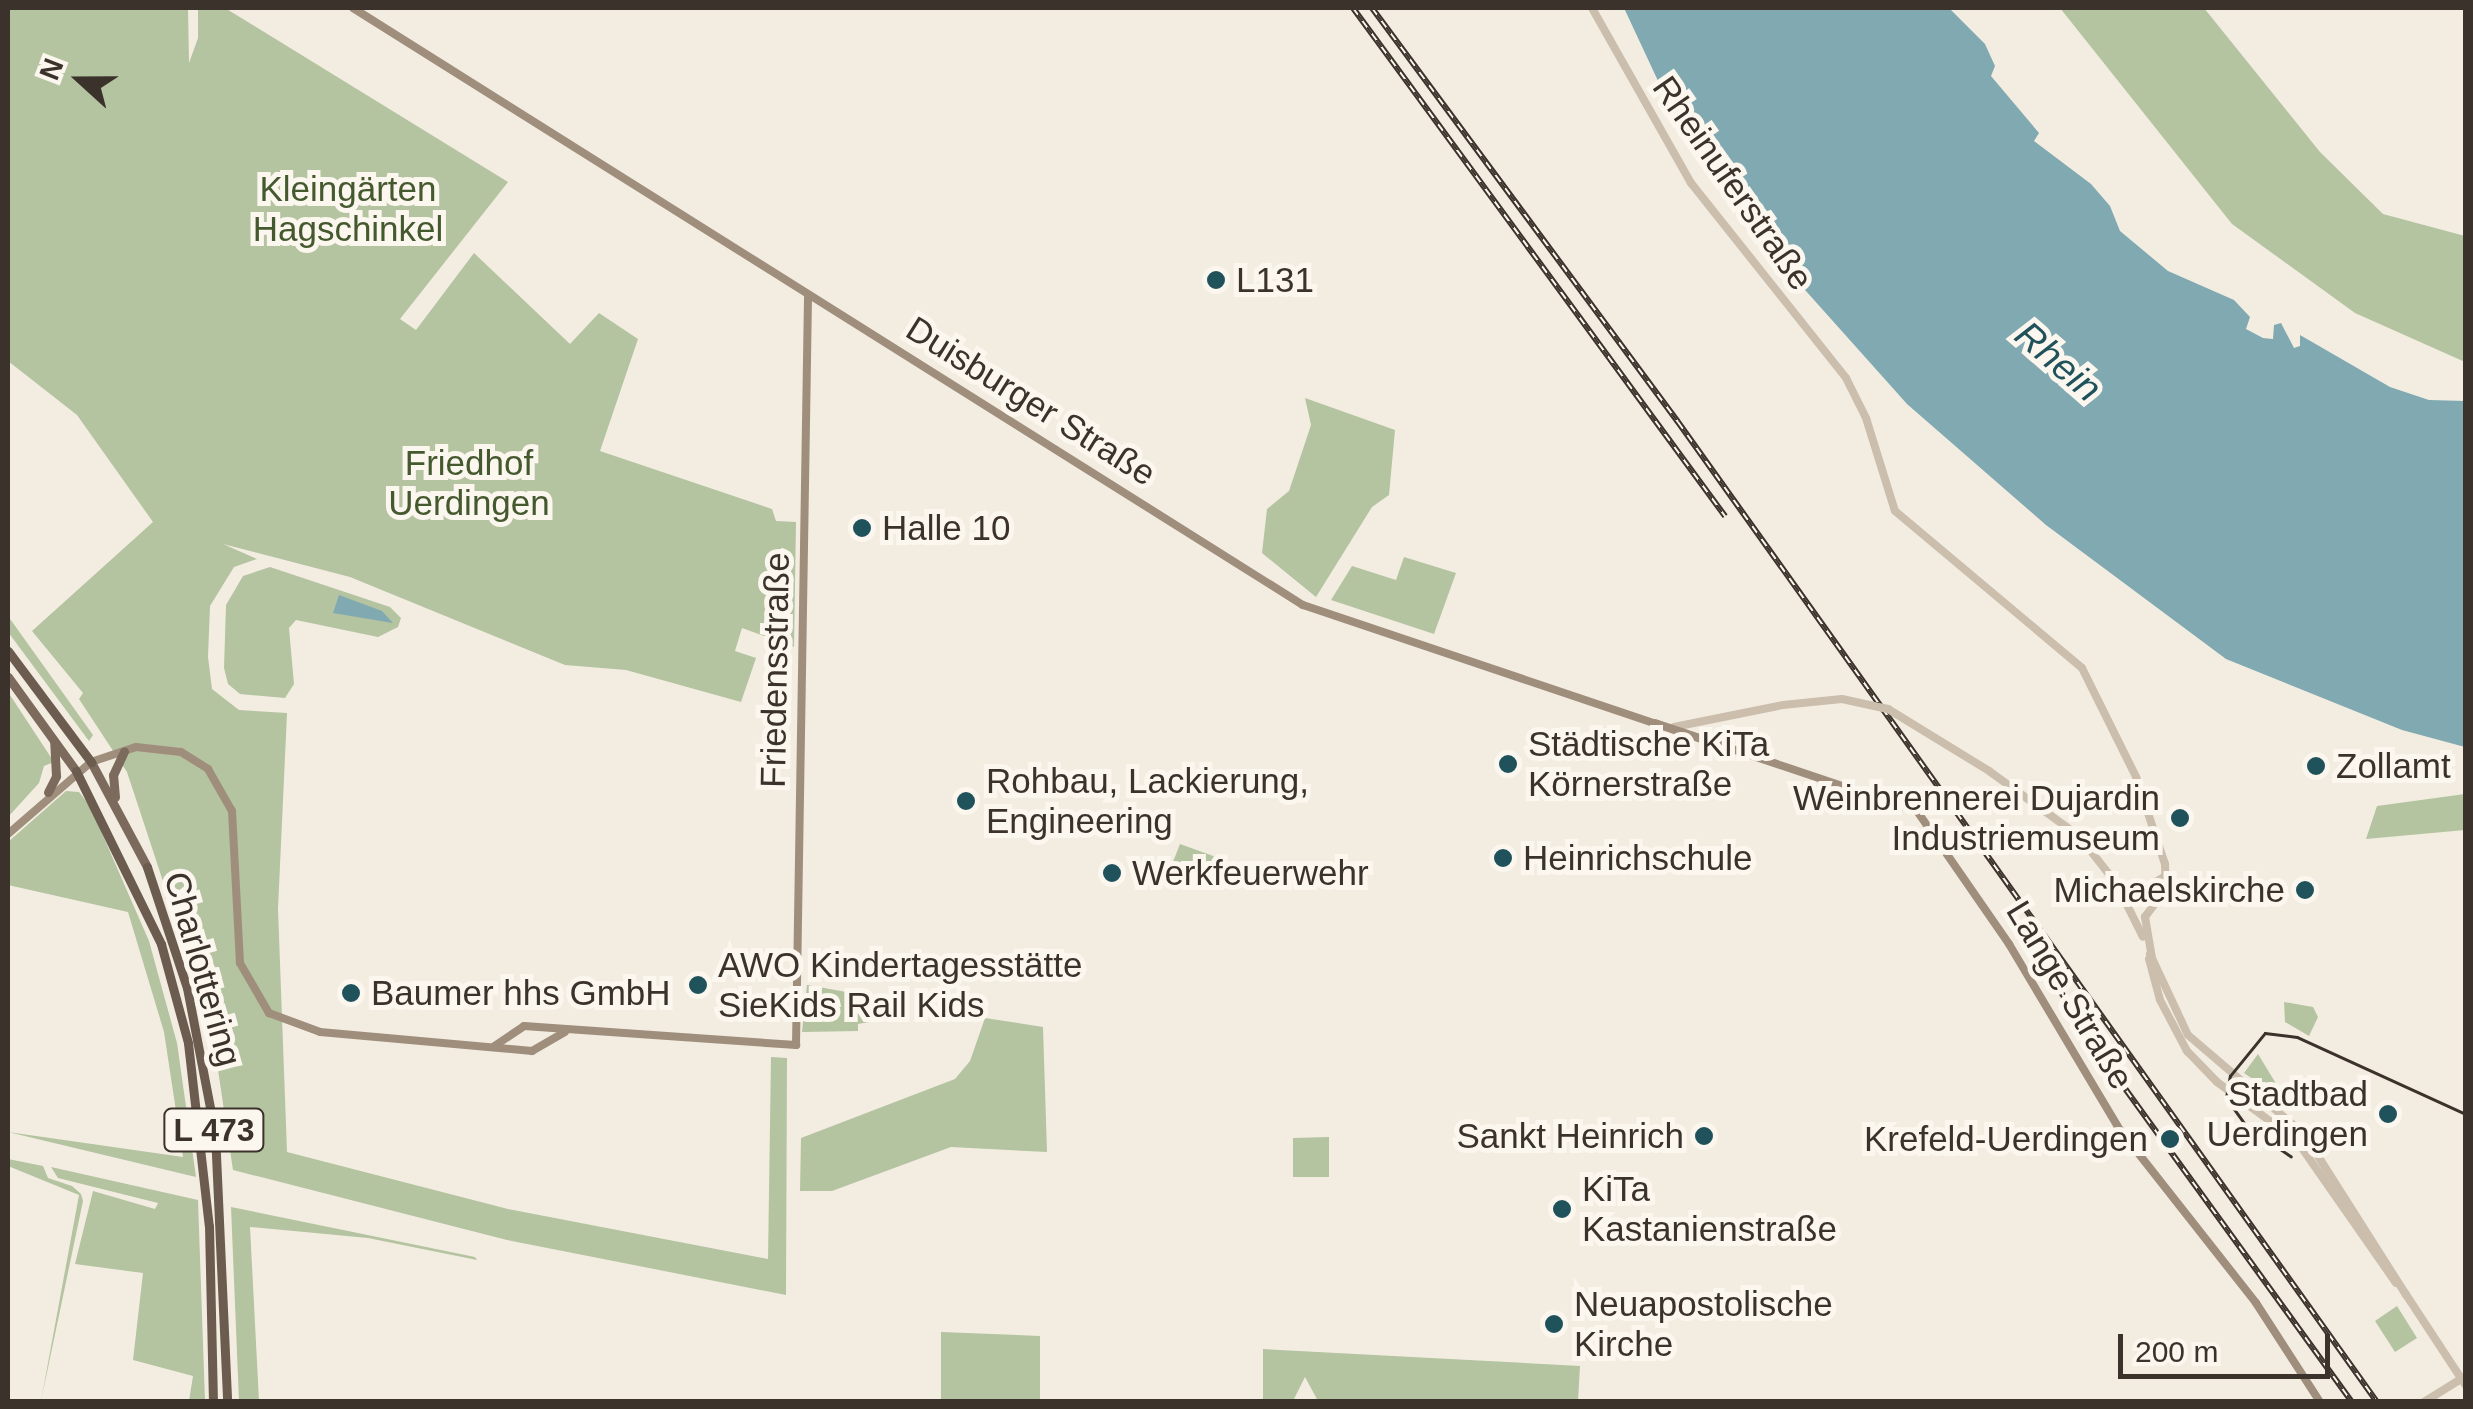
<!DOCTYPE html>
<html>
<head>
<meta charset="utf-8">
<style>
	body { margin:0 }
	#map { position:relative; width:2473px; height:1409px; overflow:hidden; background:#f3ede1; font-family:Helvetica,sans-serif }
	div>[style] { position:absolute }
	.green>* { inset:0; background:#b4c3a0 }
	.water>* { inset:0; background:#80a9b1 }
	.tertiary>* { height:8px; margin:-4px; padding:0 4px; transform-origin:4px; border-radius:4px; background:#ccbeac }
	.secondary>* { height:8px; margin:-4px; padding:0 4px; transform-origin:4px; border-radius:4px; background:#a08e7d }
	.primary>* { height:9px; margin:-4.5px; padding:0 4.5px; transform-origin:4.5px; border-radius:4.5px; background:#7c6a5c }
	.trunk>* { height:9px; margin:-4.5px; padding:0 4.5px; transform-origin:4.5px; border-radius:4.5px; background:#6c5c4f }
	.tram>* { height:2.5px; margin:-1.25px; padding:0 1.25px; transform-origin:1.25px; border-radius:1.25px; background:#3a322b }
	.rail>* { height:6px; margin-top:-3px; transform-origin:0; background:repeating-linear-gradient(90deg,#fbf6ee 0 8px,#3a322b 0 16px); box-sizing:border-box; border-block:2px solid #3a322b }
	.tertiary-bridge>* { height:8px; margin:-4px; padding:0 4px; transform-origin:4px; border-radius:4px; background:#ccbeac }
	.dots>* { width:28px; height:28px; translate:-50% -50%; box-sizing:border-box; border:5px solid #fbf6ee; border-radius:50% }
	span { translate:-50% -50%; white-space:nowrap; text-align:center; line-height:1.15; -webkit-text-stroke:10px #fbf6ee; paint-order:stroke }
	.shield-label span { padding:2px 8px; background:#fbf6ee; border:2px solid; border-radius:8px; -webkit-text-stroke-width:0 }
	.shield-label { font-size:32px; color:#3a322b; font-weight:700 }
	.street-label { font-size:35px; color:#3a322b }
	.park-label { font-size:35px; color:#45592f }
	.poi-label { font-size:35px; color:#3a322b }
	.left { translate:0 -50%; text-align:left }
	.right { translate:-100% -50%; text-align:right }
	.water-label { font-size:38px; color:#20525c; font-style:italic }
	.frame { position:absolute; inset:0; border:10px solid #3a322b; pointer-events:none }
	.north { position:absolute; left:30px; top:30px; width:100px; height:100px; -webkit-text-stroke:8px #fbf6ee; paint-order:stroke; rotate:291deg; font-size:28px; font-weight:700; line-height:40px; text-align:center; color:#3a322b }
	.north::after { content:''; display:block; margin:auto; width:35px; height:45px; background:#3a322b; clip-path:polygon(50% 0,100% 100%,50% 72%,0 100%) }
	.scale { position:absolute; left:2118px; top:1334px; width:212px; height:45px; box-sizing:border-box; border:5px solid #3a322b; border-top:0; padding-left:12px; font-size:30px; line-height:35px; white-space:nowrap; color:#3a322b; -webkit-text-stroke:8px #fbf6ee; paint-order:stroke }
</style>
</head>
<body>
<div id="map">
	<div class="green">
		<div style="clip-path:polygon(8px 8px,188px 8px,189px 63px,198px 38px,198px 8px,225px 8px,508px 182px,400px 319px,416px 330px,474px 253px,570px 344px,599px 313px,638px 339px,600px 451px,772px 509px,776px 521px,796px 522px,794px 647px,742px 628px,735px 651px,756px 658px,741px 702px,626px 670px,565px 665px,350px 577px,223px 544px,257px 559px,234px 567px,210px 606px,208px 657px,212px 689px,239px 710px,287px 713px,278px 909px,287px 1152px,508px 1209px,768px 1259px,771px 1057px,787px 1058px,786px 1295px,507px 1240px,233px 1170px,212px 1030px,127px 772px,79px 699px,83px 693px,32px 631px,153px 522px,77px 415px,8px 361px)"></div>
		<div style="clip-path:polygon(2060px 8px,2204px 8px,2320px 152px,2383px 214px,2465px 236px,2465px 362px,2355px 313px,2232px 224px)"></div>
		<div style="clip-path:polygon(1305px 398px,1395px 430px,1389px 495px,1372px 507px,1316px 597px,1262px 553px,1267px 509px,1289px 491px,1311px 425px)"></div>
		<div style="clip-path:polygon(1404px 557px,1456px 573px,1434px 634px,1331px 600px,1352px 566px,1396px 580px)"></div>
		<div style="clip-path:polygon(270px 567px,390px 607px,401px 618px,398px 627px,378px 637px,296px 620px,289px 628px,294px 684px,285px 698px,240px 694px,228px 684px,224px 668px,226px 605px,243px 576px)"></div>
		<div style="clip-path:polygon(8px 616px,93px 735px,89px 741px,8px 632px)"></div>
		<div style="clip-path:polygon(8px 692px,54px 762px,44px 766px,39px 783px,8px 817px)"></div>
		<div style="clip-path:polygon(66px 791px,79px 792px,90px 806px,149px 941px,177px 1043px,196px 1177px,8px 1132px,183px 1157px,164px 1032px,128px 912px,8px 885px,8px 842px)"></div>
		<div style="clip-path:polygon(2465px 794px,2465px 830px,2366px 839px,2377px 806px)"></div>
		<div style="clip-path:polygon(1180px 844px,1216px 857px,1208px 880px,1171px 867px)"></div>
		<div style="clip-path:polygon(807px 985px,869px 996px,869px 1022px,858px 1024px,858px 1031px,802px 1032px)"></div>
		<div style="clip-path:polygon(2284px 1002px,2313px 1007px,2318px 1017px,2309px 1036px,2285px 1022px)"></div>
		<div style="clip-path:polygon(985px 1018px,1043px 1027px,1047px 1152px,951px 1147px,832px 1191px,800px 1191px,801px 1138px,955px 1079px,970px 1061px)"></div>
		<div style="clip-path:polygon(2258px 1054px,2286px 1100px,2292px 1106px,2244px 1073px)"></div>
		<div style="clip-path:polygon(1329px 1137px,1329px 1177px,1293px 1177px,1293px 1138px)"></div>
		<div style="clip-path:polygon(8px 1159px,43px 1166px,48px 1178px,72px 1186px,81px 1194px,83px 1201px,41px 1401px,79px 1195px,8px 1166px)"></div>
		<div style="clip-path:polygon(51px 1167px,198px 1200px,205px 1401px,189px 1401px,193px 1376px,133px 1360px,143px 1273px,75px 1264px,93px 1191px,155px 1209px,158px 1203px,58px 1178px)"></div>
		<div style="clip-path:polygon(231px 1207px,475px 1257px,477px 1260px,368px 1238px,250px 1227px,259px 1401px,239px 1401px)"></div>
		<div style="clip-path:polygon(2397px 1306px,2417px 1338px,2395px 1352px,2375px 1321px)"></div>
		<div style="clip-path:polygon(941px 1332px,1040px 1336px,1040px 1401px,941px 1401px)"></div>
		<div style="clip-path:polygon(1263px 1349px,1580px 1366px,1578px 1401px,1318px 1401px,1305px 1377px,1293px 1401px,1263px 1401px)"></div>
	</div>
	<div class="water">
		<div style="clip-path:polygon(1624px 8px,1949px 8px,1985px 44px,1995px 66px,1991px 76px,2039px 133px,2034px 141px,2091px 184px,2110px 206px,2120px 231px,2168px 271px,2234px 300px,2250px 317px,2246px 329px,2263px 338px,2273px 339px,2274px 325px,2281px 323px,2294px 348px,2300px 346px,2300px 335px,2390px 387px,2429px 400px,2465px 401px,2465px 747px,2402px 730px,2226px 659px,2046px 525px,1907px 404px,1789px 272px,1666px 98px)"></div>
		<div style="clip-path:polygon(339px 595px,382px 611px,393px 623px,333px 613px)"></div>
	</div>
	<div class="tertiary">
		<div style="left:1592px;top:8px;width:201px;rotate:60.5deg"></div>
		<div style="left:1691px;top:183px;width:249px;rotate:51.5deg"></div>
		<div style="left:1846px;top:378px;width:45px;rotate:63.4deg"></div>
		<div style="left:1866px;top:418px;width:97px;rotate:72.7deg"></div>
		<div style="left:1895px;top:511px;width:244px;rotate:40deg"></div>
		<div style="left:2082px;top:668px;width:122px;rotate:63.6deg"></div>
		<div style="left:2136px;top:777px;width:92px;rotate:71.6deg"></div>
		<div style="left:2165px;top:864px;width:25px;rotate:88deg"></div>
		<div style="left:2166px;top:889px;width:35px;rotate:127deg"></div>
		<div style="left:2145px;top:917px;width:42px;rotate:80.3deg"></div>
		<div style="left:1674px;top:727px;width:111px;rotate:-11.4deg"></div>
		<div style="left:1989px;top:771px;width:111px;rotate:35.8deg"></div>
		<div style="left:2079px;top:836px;width:60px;rotate:51.8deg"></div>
		<div style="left:2116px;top:883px;width:60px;rotate:63.4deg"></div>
		<div style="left:2134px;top:895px;width:39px;rotate:-31deg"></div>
		<div style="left:2125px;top:896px;width:33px;rotate:-5deg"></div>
		<div style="left:2150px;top:954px;width:89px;rotate:64.9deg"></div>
		<div style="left:2188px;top:1035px;width:153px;rotate:40.5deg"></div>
		<div style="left:2304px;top:1134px;width:191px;rotate:57.6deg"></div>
		<div style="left:2149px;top:959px;width:42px;rotate:75deg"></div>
		<div style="left:2160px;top:1000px;width:58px;rotate:62.1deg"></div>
		<div style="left:2187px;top:1051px;width:43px;rotate:45.9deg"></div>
		<div style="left:2217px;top:1082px;width:99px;rotate:36.4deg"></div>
		<div style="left:2297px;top:1141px;width:173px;rotate:55.1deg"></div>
		<div style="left:2405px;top:1293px;width:111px;rotate:56.7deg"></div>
		<div style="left:2424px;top:1402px;width:44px;rotate:-31.9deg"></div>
	</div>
	<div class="secondary">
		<div style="left:353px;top:8px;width:1122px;rotate:32.15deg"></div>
		<div style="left:1303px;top:605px;width:445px;rotate:18.6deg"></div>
		<div style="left:1655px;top:723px;width:276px;rotate:18.6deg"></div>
		<div style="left:1917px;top:811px;width:162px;rotate:55.3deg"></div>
		<div style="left:2009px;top:944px;width:217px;rotate:59.2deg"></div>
		<div style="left:2120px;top:1130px;width:220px;rotate:51.8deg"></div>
		<div style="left:2256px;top:1303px;width:118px;rotate:57.1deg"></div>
		<div style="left:8px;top:834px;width:110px;rotate:-40.9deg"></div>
		<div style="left:91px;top:762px;width:47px;rotate:-18.4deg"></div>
		<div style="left:136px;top:747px;width:45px;rotate:6.3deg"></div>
		<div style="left:181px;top:752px;width:32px;rotate:32deg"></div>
		<div style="left:208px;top:769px;width:48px;rotate:60.3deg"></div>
		<div style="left:232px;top:811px;width:152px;rotate:87deg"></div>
		<div style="left:240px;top:963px;width:58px;rotate:59.9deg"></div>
		<div style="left:269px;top:1013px;width:54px;rotate:20.4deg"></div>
		<div style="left:320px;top:1032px;width:213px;rotate:5.1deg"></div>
		<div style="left:532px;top:1051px;width:38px;rotate:-30deg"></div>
		<div style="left:493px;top:1047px;width:37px;rotate:-34deg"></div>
		<div style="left:524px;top:1026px;width:273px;rotate:4deg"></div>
		<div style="left:796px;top:1045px;width:750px;rotate:-89.08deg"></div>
	</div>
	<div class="primary">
		<div style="left:8px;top:677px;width:116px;rotate:54.1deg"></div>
		<div style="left:91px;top:762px;width:119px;rotate:61.9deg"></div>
		<div style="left:48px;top:792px;width:18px;rotate:-63deg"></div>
		<div style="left:56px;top:776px;width:33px;rotate:-93deg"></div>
		<div style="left:115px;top:797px;width:22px;rotate:-95deg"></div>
		<div style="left:113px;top:775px;width:26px;rotate:-65deg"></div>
	</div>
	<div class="trunk">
		<div style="left:8px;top:651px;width:139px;rotate:53.2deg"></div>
		<div style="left:76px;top:771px;width:193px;rotate:63.8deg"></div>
		<div style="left:161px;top:944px;width:103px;rotate:74.7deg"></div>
		<div style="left:188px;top:1043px;width:184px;rotate:83.5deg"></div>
		<div style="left:209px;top:1226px;width:176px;rotate:88.7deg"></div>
		<div style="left:147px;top:867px;width:127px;rotate:71.7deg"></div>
		<div style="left:187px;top:988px;width:148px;rotate:79.1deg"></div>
		<div style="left:215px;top:1133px;width:269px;rotate:87.4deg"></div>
	</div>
	<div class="tram">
		<div style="left:2291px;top:1157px;width:55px;rotate:-145.4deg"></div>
		<div style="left:2246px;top:1126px;width:34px;rotate:-126deg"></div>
		<div style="left:2226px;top:1098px;width:22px;rotate:-80deg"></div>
		<div style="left:2230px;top:1076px;width:55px;rotate:-50.9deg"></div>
		<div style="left:2265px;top:1033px;width:32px;rotate:7deg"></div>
		<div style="left:2297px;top:1037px;width:186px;rotate:24.5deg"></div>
	</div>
	<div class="rail">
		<div style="left:1353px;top:8px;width:630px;rotate:53.79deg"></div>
		<div style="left:1372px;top:8px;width:515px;rotate:53.53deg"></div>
		<div style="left:1678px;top:422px;width:1204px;rotate:54.5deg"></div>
		<div style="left:2019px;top:927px;width:164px;rotate:57.2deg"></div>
		<div style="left:2108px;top:1065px;width:416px;rotate:54.1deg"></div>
	</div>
	<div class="tertiary-bridge">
		<div style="left:1783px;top:705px;width:59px;rotate:-5.8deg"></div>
		<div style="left:1842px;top:699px;width:47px;rotate:12.3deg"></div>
		<div style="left:1888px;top:709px;width:119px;rotate:31.5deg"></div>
	</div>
	<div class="dots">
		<div style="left:1216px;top:280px;background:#20525c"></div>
		<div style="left:862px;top:528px;background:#20525c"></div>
		<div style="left:1508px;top:764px;background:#20525c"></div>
		<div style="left:2316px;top:766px;background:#20525c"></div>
		<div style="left:966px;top:801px;background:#20525c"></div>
		<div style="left:2180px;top:818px;background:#20525c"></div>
		<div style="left:1503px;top:858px;background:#20525c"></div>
		<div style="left:1112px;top:873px;background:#20525c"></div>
		<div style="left:2305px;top:890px;background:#20525c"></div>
		<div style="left:698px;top:985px;background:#20525c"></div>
		<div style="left:351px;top:993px;background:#20525c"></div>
		<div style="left:2388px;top:1114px;background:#20525c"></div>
		<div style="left:1704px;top:1136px;background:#20525c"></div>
		<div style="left:2170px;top:1139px;background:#20525c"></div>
		<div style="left:1562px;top:1209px;background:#20525c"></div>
		<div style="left:1554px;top:1324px;background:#20525c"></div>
	</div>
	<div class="shield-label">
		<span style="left:214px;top:1130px">L 473</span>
	</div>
	<div class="street-label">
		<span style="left:1733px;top:183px;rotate:55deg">Rheinuferstraße</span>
		<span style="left:1031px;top:401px;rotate:32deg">Duisburger Straße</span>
		<span style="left:775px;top:670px;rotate:-89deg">Friedensstraße</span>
		<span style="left:203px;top:969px;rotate:74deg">Charlottering</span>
		<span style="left:2070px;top:995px;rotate:59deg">Lange Straße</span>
	</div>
	<div class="park-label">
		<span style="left:348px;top:209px">Kleingärten<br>Hagschinkel</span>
		<span style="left:469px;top:483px">Friedhof<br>Uerdingen</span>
	</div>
	<div class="poi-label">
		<span class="left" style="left:1236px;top:280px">L131</span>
		<span class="left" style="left:882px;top:528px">Halle 10</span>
		<span class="left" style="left:1528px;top:764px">Städtische KiTa<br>Körnerstraße</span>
		<span class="left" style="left:2336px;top:766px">Zollamt</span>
		<span class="left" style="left:986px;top:801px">Rohbau, Lackierung,<br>Engineering</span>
		<span class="right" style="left:2160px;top:818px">Weinbrennerei Dujardin<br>Industriemuseum</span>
		<span class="left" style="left:1523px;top:858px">Heinrichschule</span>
		<span class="left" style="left:1132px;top:873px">Werkfeuerwehr</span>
		<span class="right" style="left:2285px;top:890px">Michaelskirche</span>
		<span class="left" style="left:718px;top:985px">AWO Kindertagesstätte<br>SieKids Rail Kids</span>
		<span class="left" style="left:371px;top:993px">Baumer hhs GmbH</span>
		<span class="right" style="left:2368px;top:1114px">Stadtbad<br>Uerdingen</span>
		<span class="right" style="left:1684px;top:1136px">Sankt Heinrich</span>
		<span class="right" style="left:2148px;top:1139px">Krefeld-Uerdingen</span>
		<span class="left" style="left:1582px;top:1209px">KiTa<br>Kastanienstraße</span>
		<span class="left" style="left:1574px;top:1324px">Neuapostolische<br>Kirche</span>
	</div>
	<div class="water-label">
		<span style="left:2058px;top:362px;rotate:41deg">Rhein</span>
	</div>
	<div class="frame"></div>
	<div class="north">N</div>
	<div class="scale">200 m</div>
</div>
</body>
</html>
